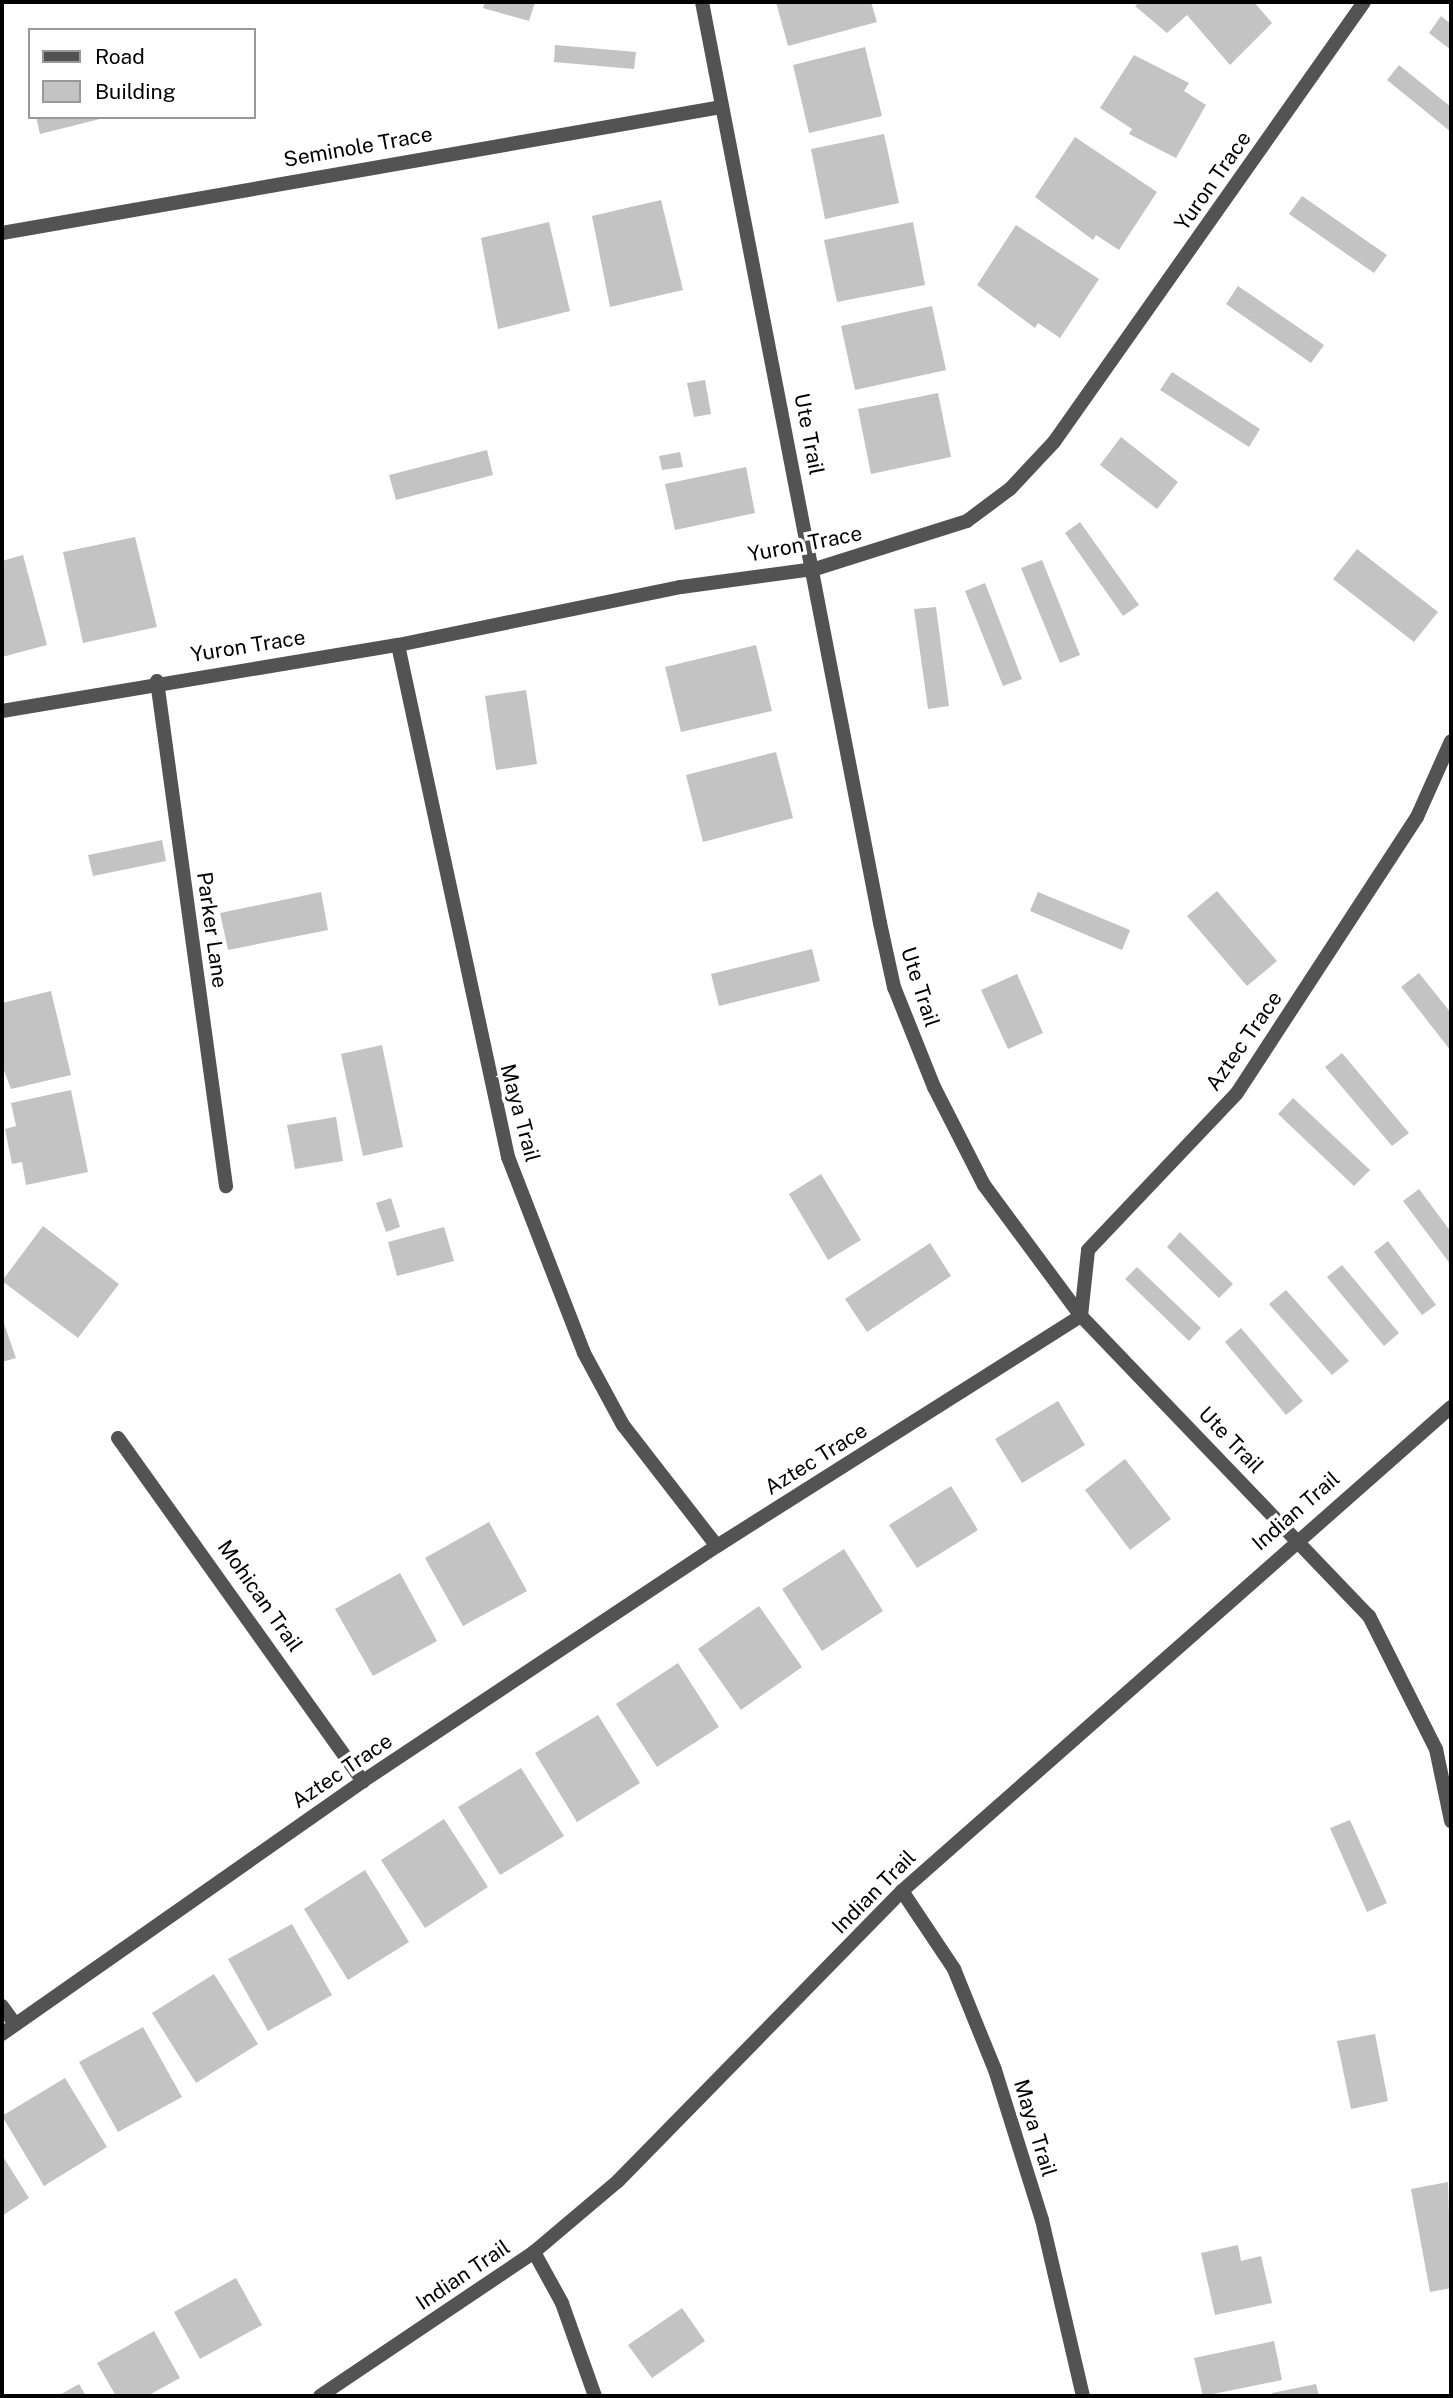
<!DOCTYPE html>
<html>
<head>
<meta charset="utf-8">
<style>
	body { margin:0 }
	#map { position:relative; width:1453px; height:2398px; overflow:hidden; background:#fff; font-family:"Public Sans",sans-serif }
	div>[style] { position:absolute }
	.building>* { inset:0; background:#c3c3c3 }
	.minor>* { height:14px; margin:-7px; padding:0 7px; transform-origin:7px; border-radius:7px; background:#535353 }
	.tertiary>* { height:14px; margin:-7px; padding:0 7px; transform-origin:7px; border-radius:7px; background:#535353 }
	span { translate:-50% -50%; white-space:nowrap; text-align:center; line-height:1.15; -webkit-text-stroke:7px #fff; paint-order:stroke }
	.street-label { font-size:21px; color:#000 }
	.frame { position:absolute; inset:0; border:4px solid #000; pointer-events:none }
	.legend { position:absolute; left:28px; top:28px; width:228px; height:91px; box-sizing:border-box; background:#fff; border:2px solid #999; margin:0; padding:9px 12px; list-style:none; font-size:21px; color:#000 }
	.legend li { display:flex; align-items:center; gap:14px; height:35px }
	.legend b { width:35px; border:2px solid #999 }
</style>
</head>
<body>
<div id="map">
	<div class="building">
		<div style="clip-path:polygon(485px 2px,535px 2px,529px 21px,483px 8px)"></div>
		<div style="clip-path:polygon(776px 2px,871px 2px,877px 22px,788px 46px)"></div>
		<div style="clip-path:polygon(1140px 2px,1254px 2px,1272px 23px,1230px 65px,1187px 15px,1167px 33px,1135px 6px)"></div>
		<div style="clip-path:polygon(1441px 16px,1451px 24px,1451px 50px,1429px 33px)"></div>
		<div style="clip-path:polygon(555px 45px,636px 52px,634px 69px,554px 62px)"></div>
		<div style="clip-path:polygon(865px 47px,882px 116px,809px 133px,793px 65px)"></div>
		<div style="clip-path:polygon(1134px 55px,1189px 83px,1184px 91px,1206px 105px,1176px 158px,1129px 134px,1132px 129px,1100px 108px)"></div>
		<div style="clip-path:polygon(1399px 65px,1451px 107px,1451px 132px,1387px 80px)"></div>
		<div style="clip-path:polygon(36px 117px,104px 117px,104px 118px,40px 134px)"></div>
		<div style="clip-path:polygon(884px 134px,899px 203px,825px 219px,811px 149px)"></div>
		<div style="clip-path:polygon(1075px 137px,1157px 192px,1119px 250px,1096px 235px,1093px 240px,1035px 197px)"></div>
		<div style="clip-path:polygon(1302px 196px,1387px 255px,1374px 273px,1289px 214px)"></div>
		<div style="clip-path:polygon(661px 200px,683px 290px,610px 307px,592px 216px)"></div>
		<div style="clip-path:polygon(549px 222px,570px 311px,498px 329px,481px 238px)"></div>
		<div style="clip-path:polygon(913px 222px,925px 285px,837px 302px,824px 240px)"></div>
		<div style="clip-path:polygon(1016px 225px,1099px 279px,1060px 338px,1038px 323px,1035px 328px,977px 285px)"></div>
		<div style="clip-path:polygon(1238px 286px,1324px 345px,1311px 363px,1226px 304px)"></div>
		<div style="clip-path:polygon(932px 306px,946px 370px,855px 390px,841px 326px)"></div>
		<div style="clip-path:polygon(1172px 372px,1260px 429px,1249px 447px,1160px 390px)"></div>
		<div style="clip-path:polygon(705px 380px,711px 414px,694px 417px,687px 383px)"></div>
		<div style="clip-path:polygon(938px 393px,951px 457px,871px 474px,858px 409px)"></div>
		<div style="clip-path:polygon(1121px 437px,1178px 482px,1157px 509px,1100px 465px)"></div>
		<div style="clip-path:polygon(487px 450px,493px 475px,396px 500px,389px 475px)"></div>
		<div style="clip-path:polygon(680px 452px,683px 467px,662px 470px,659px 456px)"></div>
		<div style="clip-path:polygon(746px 467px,755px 513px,675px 530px,665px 484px)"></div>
		<div style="clip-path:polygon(1080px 522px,1139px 605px,1123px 616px,1065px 533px)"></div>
		<div style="clip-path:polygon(135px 537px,157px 627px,83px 643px,63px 552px)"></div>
		<div style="clip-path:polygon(1357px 549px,1438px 612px,1414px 642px,1333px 579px)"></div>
		<div style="clip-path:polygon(23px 555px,47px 645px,2px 657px,2px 561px)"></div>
		<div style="clip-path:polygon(1042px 560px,1080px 655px,1060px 663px,1021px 568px)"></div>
		<div style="clip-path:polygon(985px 583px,1022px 679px,1003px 686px,965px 591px)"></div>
		<div style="clip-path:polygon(936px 607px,949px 706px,928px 709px,914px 609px)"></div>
		<div style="clip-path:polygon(756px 645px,772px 711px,681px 732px,665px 667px)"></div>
		<div style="clip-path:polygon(526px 690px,537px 764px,496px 770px,485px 696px)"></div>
		<div style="clip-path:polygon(776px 752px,793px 818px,703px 842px,686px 775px)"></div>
		<div style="clip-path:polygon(162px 840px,166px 861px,93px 876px,88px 855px)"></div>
		<div style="clip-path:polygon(1217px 891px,1277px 961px,1247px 986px,1187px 916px)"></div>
		<div style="clip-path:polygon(321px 892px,328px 930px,228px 950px,220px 913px)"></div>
		<div style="clip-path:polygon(1038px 892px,1130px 930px,1122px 950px,1030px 911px)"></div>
		<div style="clip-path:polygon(812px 949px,820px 981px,719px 1006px,711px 974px)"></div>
		<div style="clip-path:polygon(1419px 973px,1451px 1013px,1451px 1051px,1401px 987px)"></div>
		<div style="clip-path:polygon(1017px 974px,1043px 1033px,1008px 1049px,981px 990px)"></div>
		<div style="clip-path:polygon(51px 991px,71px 1075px,11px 1089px,2px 1065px,2px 1003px)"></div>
		<div style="clip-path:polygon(382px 1045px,403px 1147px,363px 1156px,341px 1054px)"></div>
		<div style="clip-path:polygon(1342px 1053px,1409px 1133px,1392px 1146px,1325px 1067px)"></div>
		<div style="clip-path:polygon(71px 1090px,88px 1172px,26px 1185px,22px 1162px,12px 1164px,5px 1129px,16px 1126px,11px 1103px)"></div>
		<div style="clip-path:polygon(1293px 1098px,1370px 1170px,1354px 1186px,1278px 1114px)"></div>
		<div style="clip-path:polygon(336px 1117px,343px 1161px,295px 1169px,287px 1125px)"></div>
		<div style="clip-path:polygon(821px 1174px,861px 1240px,828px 1260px,789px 1194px)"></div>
		<div style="clip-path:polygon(1419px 1189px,1451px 1232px,1451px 1265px,1403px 1201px)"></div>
		<div style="clip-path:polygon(391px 1198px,400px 1227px,386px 1232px,376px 1203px)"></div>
		<div style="clip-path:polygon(43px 1226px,119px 1284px,78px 1338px,2px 1281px)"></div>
		<div style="clip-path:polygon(444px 1227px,454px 1261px,397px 1276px,388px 1242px)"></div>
		<div style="clip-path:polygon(1180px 1232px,1233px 1284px,1219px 1298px,1167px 1247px)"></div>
		<div style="clip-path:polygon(1388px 1241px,1436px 1305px,1422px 1315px,1374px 1252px)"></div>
		<div style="clip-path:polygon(930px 1243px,951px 1276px,867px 1332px,845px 1299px)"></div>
		<div style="clip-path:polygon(1342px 1265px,1399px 1333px,1384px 1346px,1327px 1277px)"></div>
		<div style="clip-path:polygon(1137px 1267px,1201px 1328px,1189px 1341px,1125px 1279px)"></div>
		<div style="clip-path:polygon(1286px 1290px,1349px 1361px,1332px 1375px,1269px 1304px)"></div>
		<div style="clip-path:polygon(2px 1318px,16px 1358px,2px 1362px)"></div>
		<div style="clip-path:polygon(1241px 1328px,1303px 1401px,1286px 1415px,1225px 1342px)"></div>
		<div style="clip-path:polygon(1058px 1401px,1085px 1445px,1022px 1483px,995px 1439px)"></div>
		<div style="clip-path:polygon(1125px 1459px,1171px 1519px,1130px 1550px,1085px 1490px)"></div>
		<div style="clip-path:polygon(951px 1486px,978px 1530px,917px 1568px,889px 1525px)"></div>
		<div style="clip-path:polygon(489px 1522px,527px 1591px,463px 1626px,425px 1558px)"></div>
		<div style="clip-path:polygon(844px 1549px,883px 1611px,822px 1651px,782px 1589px)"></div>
		<div style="clip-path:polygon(400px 1573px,437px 1641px,373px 1676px,335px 1609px)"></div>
		<div style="clip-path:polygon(759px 1606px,802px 1667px,741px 1710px,698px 1649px)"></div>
		<div style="clip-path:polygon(678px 1663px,719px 1727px,657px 1767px,616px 1704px)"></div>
		<div style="clip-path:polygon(598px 1715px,640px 1783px,577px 1822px,535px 1753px)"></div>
		<div style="clip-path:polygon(521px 1768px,564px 1836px,500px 1875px,458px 1807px)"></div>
		<div style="clip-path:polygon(444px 1819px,488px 1887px,425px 1928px,381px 1860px)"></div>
		<div style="clip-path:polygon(1350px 1820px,1387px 1903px,1367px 1912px,1330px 1828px)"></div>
		<div style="clip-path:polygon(365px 1870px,409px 1942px,348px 1980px,304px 1909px)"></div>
		<div style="clip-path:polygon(292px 1924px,332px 1995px,268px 2031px,228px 1959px)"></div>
		<div style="clip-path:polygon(214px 1974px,258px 2044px,196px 2083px,152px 2013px)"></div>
		<div style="clip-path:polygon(143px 2027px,182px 2097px,118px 2132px,79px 2062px)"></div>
		<div style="clip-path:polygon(1375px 2034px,1388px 2101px,1351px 2109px,1337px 2041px)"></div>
		<div style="clip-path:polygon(65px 2078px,107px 2147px,44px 2186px,2px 2116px)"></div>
		<div style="clip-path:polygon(2px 2155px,29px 2198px,2px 2216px)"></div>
		<div style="clip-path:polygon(1448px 2182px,1451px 2288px,1430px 2292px,1411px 2189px)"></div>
		<div style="clip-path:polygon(1238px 2245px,1241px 2261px,1261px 2256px,1272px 2303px,1215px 2315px,1201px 2253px)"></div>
		<div style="clip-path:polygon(236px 2278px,262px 2325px,200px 2359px,174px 2312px)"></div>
		<div style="clip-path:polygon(682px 2308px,705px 2341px,652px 2378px,628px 2345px)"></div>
		<div style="clip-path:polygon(154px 2331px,180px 2378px,147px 2396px,116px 2396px,97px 2363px)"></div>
		<div style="clip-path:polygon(1274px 2341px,1282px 2380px,1203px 2396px,1194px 2358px)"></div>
		<div style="clip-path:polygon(79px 2384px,86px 2396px,58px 2396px)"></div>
		<div style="clip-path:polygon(1316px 2384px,1319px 2396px,1272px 2396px,1272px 2393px)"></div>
	</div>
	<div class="minor">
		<div style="left:702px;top:2px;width:938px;rotate:79.06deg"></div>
		<div style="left:880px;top:923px;width:66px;rotate:77.7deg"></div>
		<div style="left:894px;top:987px;width:108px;rotate:68.2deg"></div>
		<div style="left:934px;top:1087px;width:110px;rotate:63deg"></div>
		<div style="left:984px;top:1185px;width:163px;rotate:53.5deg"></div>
		<div style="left:1081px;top:1316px;width:416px;rotate:46.2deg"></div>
		<div style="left:1369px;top:1616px;width:149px;rotate:63.3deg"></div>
		<div style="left:1436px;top:1749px;width:74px;rotate:78.2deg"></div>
		<div style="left:2px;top:233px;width:731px;rotate:-9.93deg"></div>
		<div style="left:398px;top:645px;width:524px;rotate:77.87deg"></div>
		<div style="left:508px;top:1157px;width:210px;rotate:68.8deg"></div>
		<div style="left:584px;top:1353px;width:82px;rotate:61.6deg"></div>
		<div style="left:623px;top:1425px;width:153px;rotate:52.2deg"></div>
		<div style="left:157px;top:681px;width:510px;rotate:82.22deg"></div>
		<div style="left:2px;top:711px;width:401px;rotate:-9.5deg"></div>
		<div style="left:398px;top:645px;width:289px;rotate:-11.6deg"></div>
		<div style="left:681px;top:587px;width:135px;rotate:-7.7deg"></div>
		<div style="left:815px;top:569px;width:159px;rotate:-17.5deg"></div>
		<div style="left:967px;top:521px;width:54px;rotate:-36.7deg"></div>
		<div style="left:1010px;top:489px;width:64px;rotate:-46.9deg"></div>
		<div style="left:1054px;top:442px;width:538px;rotate:-54.83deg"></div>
		<div style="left:118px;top:1438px;width:422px;rotate:54.5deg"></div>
		<div style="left:902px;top:1891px;width:94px;rotate:56.3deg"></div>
		<div style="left:954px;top:1969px;width:109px;rotate:67.9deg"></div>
		<div style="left:995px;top:2070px;width:157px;rotate:72.6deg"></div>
		<div style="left:1042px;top:2220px;width:181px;rotate:76.9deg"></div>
		<div style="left:2px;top:2006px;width:22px;rotate:54deg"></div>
		<div style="left:2px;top:2034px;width:441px;rotate:-35deg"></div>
		<div style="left:363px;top:1781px;width:425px;rotate:-33.6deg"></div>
		<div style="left:717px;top:1546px;width:431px;rotate:-32.3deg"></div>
		<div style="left:1081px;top:1316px;width:66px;rotate:-83.9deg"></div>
		<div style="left:1088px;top:1250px;width:216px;rotate:-46.5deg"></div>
		<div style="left:1237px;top:1093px;width:330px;rotate:-56.9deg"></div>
		<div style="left:1417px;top:817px;width:83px;rotate:-65.9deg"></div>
		<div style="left:534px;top:2252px;width:58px;rotate:61.2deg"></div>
		<div style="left:562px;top:2303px;width:99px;rotate:70.5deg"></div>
	</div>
	<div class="tertiary">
		<div style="left:320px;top:2396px;width:258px;rotate:-33.9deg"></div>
		<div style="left:534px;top:2252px;width:110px;rotate:-40.2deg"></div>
		<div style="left:618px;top:2181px;width:406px;rotate:-45.6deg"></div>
		<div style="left:902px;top:1891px;width:732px;rotate:-41.4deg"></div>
	</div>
	<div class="street-label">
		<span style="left:358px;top:147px;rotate:-10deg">Seminole Trace</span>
		<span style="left:1213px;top:181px;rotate:-55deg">Yuron Trace</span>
		<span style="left:809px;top:434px;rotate:79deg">Ute Trail</span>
		<span style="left:805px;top:544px;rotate:-11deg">Yuron Trace</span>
		<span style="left:248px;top:646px;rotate:-9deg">Yuron Trace</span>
		<span style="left:212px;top:930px;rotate:82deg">Parker Lane</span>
		<span style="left:920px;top:987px;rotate:72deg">Ute Trail</span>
		<span style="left:1244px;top:1041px;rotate:-55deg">Aztec Trace</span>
		<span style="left:520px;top:1113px;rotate:75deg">Maya Trail</span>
		<span style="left:1231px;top:1440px;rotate:46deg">Ute Trail</span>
		<span style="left:816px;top:1459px;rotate:-32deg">Aztec Trace</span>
		<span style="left:1296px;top:1511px;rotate:-41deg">Indian Trail</span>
		<span style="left:260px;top:1596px;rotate:55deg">Mohican Trail</span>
		<span style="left:342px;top:1771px;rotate:-34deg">Aztec Trace</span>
		<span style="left:874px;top:1892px;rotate:-45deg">Indian Trail</span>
		<span style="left:1035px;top:2128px;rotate:73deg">Maya Trail</span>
		<span style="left:463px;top:2275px;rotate:-34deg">Indian Trail</span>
	</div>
	<div class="frame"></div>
	<ul class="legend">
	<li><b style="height:9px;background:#535353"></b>Road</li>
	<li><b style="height:19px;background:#c3c3c3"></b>Building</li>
	</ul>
</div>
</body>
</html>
